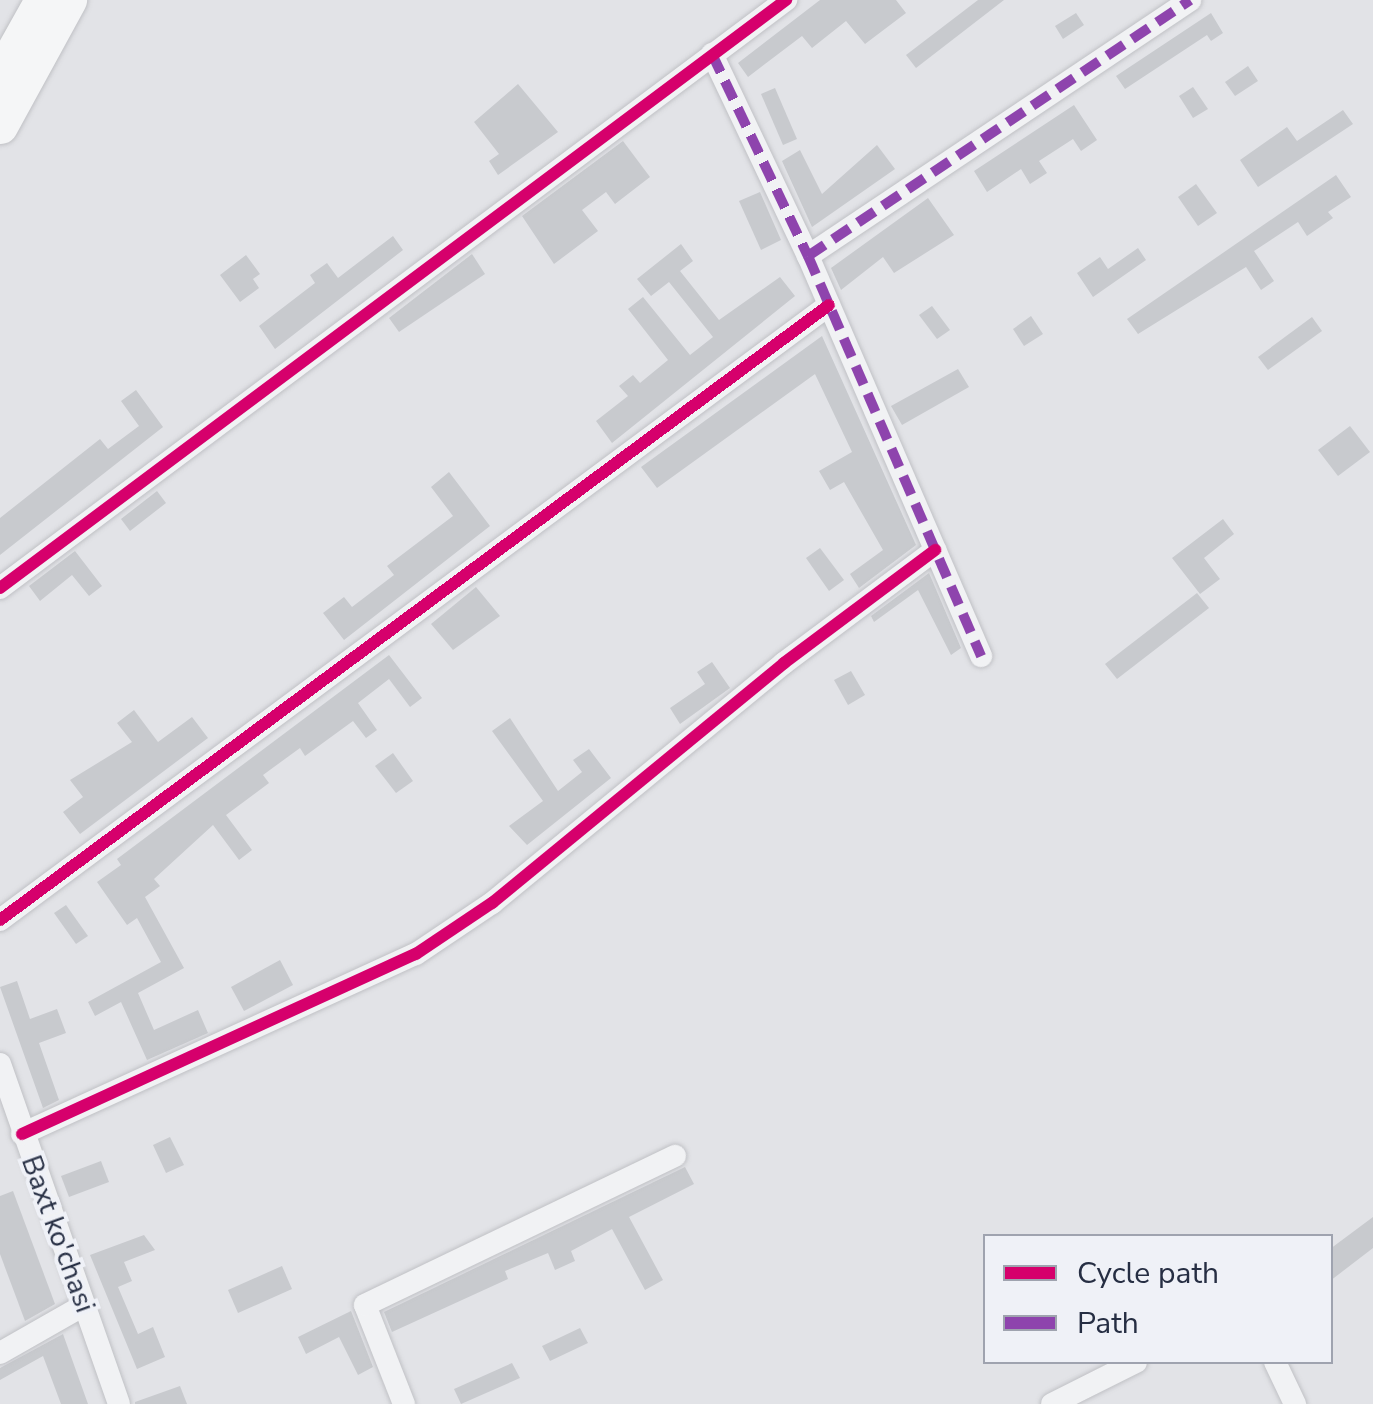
<!DOCTYPE html>
<html>
<head>
<meta charset="utf-8">
<style>
	body { margin:0 }
	#map { position:relative; width:1373px; height:1404px; overflow:hidden; background:#e2e3e7; font-family:"Nunito Sans",sans-serif }
	div>[style] { position:absolute }
	.building>* { inset:0; background:#c8cace }
	.roads { filter:drop-shadow(0 0 2px #c0c1c5) drop-shadow(0 0 2px #c0c1c5) }
	.minor>* { height:22px; margin:-11px; padding:0 11px; transform-origin:11px; border-radius:11px; background:#f1f2f4 }
	.highway>* { height:35px; margin:-17.5px; padding:0 17.5px; transform-origin:17.5px; border-radius:17.5px; background:#f5f6f7 }
	.quiet>* { height:10px; margin-top:-5px; transform-origin:0; background:repeating-linear-gradient(90deg,#8e44ad 0 20px,transparent 0 30px) }
	.cycleway>* { height:12px; margin:-6px; padding:0 6px; transform-origin:6px; border-radius:6px; background:#d6006c }
	span { translate:-50% -50%; white-space:nowrap; text-align:center; line-height:1.15; -webkit-text-stroke:8px #eff1f7; paint-order:stroke }
	.street-label { font-size:28px; color:#262e43 }
	.legend { position:absolute; left:983px; top:1234px; width:350px; height:130px; box-sizing:border-box; background:#eff1f7; border:2px solid #9fa3af; margin:0; padding:12px 18px; list-style:none; font-size:30px; color:#262e43 }
	.legend li { display:flex; align-items:center; gap:20px; height:50px }
	.legend b { width:50px; border:2px solid #9fa3af }
</style>
</head>
<body>
<div id="map">
	<div class="building">
		<div style="clip-path:polygon(820px 0,896px 0,906px 13px,865px 44px,846px 21px,812px 48px,802px 36px,748px 77px,738px 63px)"></div>
		<div style="clip-path:polygon(978px 0,1004px 0,916px 68px,906px 55px)"></div>
		<div style="clip-path:polygon(1076px 13px,1084px 25px,1063px 39px,1055px 26px)"></div>
		<div style="clip-path:polygon(1211px 13px,1223px 33px,1211px 41px,1207px 35px,1125px 89px,1116px 76px)"></div>
		<div style="clip-path:polygon(1248px 66px,1258px 81px,1235px 96px,1225px 82px)"></div>
		<div style="clip-path:polygon(518px 84px,558px 132px,498px 175px,489px 161px,499px 154px,474px 122px)"></div>
		<div style="clip-path:polygon(1193px 87px,1208px 109px,1193px 118px,1179px 96px)"></div>
		<div style="clip-path:polygon(775px 88px,797px 139px,783px 145px,761px 94px)"></div>
		<div style="clip-path:polygon(1074px 105px,1097px 140px,1081px 151px,1073px 139px,1039px 161px,1047px 173px,1030px 184px,1021px 169px,987px 192px,974px 171px)"></div>
		<div style="clip-path:polygon(1343px 110px,1353px 124px,1258px 187px,1240px 160px,1287px 127px,1297px 141px)"></div>
		<div style="clip-path:polygon(623px 141px,650px 177px,615px 204px,606px 192px,582px 210px,598px 231px,554px 264px,522px 216px)"></div>
		<div style="clip-path:polygon(877px 145px,895px 169px,812px 227px,782px 161px,800px 150px,822px 194px)"></div>
		<div style="clip-path:polygon(1336px 175px,1351px 197px,1328px 212px,1333px 218px,1307px 236px,1298px 222px,1254px 251px,1274px 281px,1261px 290px,1246px 267px,1138px 334px,1127px 319px)"></div>
		<div style="clip-path:polygon(1196px 184px,1217px 213px,1198px 226px,1178px 197px)"></div>
		<div style="clip-path:polygon(760px 192px,781px 240px,761px 250px,739px 201px)"></div>
		<div style="clip-path:polygon(928px 198px,954px 235px,894px 273px,883px 257px,841px 290px,831px 268px)"></div>
		<div style="clip-path:polygon(393px 236px,403px 250px,275px 349px,259px 326px,315px 283px,310px 275px,327px 263px,338px 278px)"></div>
		<div style="clip-path:polygon(681px 244px,693px 261px,680px 271px,719px 320px,780px 277px,795px 296px,612px 443px,596px 421px,628px 396px,619px 386px,633px 375px,640px 383px,668px 360px,628px 309px,643px 297px,690px 355px,713px 337px,669px 282px,651px 296px,637px 279px)"></div>
		<div style="clip-path:polygon(1138px 248px,1146px 260px,1093px 297px,1077px 273px,1100px 257px,1108px 269px)"></div>
		<div style="clip-path:polygon(472px 254px,485px 274px,399px 332px,389px 318px)"></div>
		<div style="clip-path:polygon(246px 255px,260px 274px,253px 279px,259px 288px,240px 302px,220px 275px)"></div>
		<div style="clip-path:polygon(932px 306px,950px 330px,937px 339px,919px 315px)"></div>
		<div style="clip-path:polygon(1031px 316px,1043px 334px,1024px 346px,1013px 329px)"></div>
		<div style="clip-path:polygon(1312px 317px,1322px 331px,1268px 370px,1258px 357px)"></div>
		<div style="clip-path:polygon(822px 336px,916px 545px,859px 588px,850px 574px,883px 550px,844px 482px,830px 490px,819px 471px,852px 452px,815px 374px,657px 488px,641px 467px)"></div>
		<div style="clip-path:polygon(958px 369px,969px 387px,902px 425px,891px 406px)"></div>
		<div style="clip-path:polygon(136px 390px,163px 427px,0 555px,0 518px,100px 439px,108px 449px,139px 426px,121px 401px)"></div>
		<div style="clip-path:polygon(1350px 426px,1370px 452px,1338px 476px,1318px 450px)"></div>
		<div style="clip-path:polygon(449px 472px,490px 526px,344px 640px,323px 613px,344px 597px,352px 607px,394px 575px,387px 566px,453px 516px,431px 487px)"></div>
		<div style="clip-path:polygon(157px 491px,166px 503px,130px 531px,121px 519px)"></div>
		<div style="clip-path:polygon(1223px 519px,1234px 534px,1204px 558px,1220px 579px,1200px 594px,1172px 558px)"></div>
		<div style="clip-path:polygon(820px 548px,844px 580px,829px 591px,806px 558px)"></div>
		<div style="clip-path:polygon(75px 551px,102px 586px,89px 596px,72px 575px,40px 601px,29px 586px)"></div>
		<div style="clip-path:polygon(929px 573px,961px 648px,951px 655px,918px 590px,874px 622px,871px 616px)"></div>
		<div style="clip-path:polygon(476px 587px,500px 616px,453px 650px,431px 624px)"></div>
		<div style="clip-path:polygon(1197px 593px,1209px 608px,1117px 679px,1105px 664px)"></div>
		<div style="clip-path:polygon(389px 655px,422px 698px,410px 707px,389px 679px,358px 703px,377px 730px,366px 738px,353px 721px,305px 756px,300px 748px,263px 775px,269px 783px,226px 815px,252px 850px,239px 860px,213px 825px,154px 879px,160px 886px,145px 897px,184px 968px,138px 993px,154px 1030px,198px 1010px,208px 1033px,147px 1060px,121px 1002px,95px 1016px,88px 1002px,161px 962px,137px 918px,127px 925px,97px 882px,121px 865px,117px 859px)"></div>
		<div style="clip-path:polygon(712px 662px,730px 688px,680px 724px,670px 708px,705px 684px,697px 672px)"></div>
		<div style="clip-path:polygon(851px 671px,865px 695px,848px 705px,834px 680px)"></div>
		<div style="clip-path:polygon(134px 710px,158px 742px,192px 717px,208px 738px,80px 834px,63px 812px,83px 797px,70px 780px,132px 742px,117px 723px)"></div>
		<div style="clip-path:polygon(510px 718px,558px 791px,582px 772px,573px 760px,589px 749px,611px 778px,527px 845px,509px 826px,543px 801px,492px 731px)"></div>
		<div style="clip-path:polygon(393px 753px,413px 781px,396px 793px,375px 766px)"></div>
		<div style="clip-path:polygon(66px 905px,88px 936px,76px 944px,54px 913px)"></div>
		<div style="clip-path:polygon(280px 960px,293px 985px,244px 1011px,231px 987px)"></div>
		<div style="clip-path:polygon(17px 981px,30px 1019px,57px 1009px,66px 1033px,39px 1043px,59px 1100px,43px 1108px,0 987px)"></div>
		<div style="clip-path:polygon(170px 1137px,184px 1165px,166px 1173px,153px 1145px)"></div>
		<div style="clip-path:polygon(101px 1161px,109px 1182px,69px 1197px,61px 1176px)"></div>
		<div style="clip-path:polygon(685px 1167px,694px 1184px,629px 1217px,663px 1280px,645px 1290px,612px 1229px,571px 1251px,575px 1261px,555px 1270px,548px 1253px,505px 1271px,508px 1279px,392px 1332px,384px 1312px)"></div>
		<div style="clip-path:polygon(13px 1191px,55px 1304px,25px 1321px,0 1254px,0 1196px)"></div>
		<div style="clip-path:polygon(1373px 1217px,1373px 1248px,1330px 1281px,1330px 1249px)"></div>
		<div style="clip-path:polygon(144px 1235px,155px 1250px,124px 1262px,132px 1281px,118px 1287px,138px 1334px,153px 1327px,165px 1357px,137px 1369px,90px 1255px)"></div>
		<div style="clip-path:polygon(282px 1266px,292px 1289px,238px 1313px,228px 1290px)"></div>
		<div style="clip-path:polygon(351px 1311px,373px 1367px,358px 1375px,339px 1337px,306px 1354px,298px 1337px)"></div>
		<div style="clip-path:polygon(580px 1328px,588px 1343px,550px 1361px,542px 1346px)"></div>
		<div style="clip-path:polygon(63px 1334px,88px 1404px,61px 1404px,43px 1356px,0 1380px,0 1368px)"></div>
		<div style="clip-path:polygon(512px 1363px,520px 1378px,461px 1404px,454px 1389px)"></div>
		<div style="clip-path:polygon(180px 1386px,187px 1404px,135px 1404px,135px 1402px)"></div>
	</div>
	<div class="roads">
		<div class="minor">
			<div style="left:712px;top:54px;width:224px;rotate:64.6deg"></div>
			<div style="left:808px;top:256px;width:436px;rotate:66.6deg"></div>
			<div style="left:808px;top:256px;width:460px;rotate:-33.8deg"></div>
			<div style="left:0;top:588px;width:982px;rotate:-36.8deg"></div>
			<div style="left:0;top:920px;width:1032px;rotate:-36.57deg"></div>
			<div style="left:0;top:1064px;width:360px;rotate:70.7deg"></div>
			<div style="left:22px;top:1134px;width:433px;rotate:-24.6deg"></div>
			<div style="left:416px;top:954px;width:92px;rotate:-33.9deg"></div>
			<div style="left:492px;top:903px;width:378px;rotate:-39.4deg"></div>
			<div style="left:784px;top:663px;width:189px;rotate:-36.8deg"></div>
			<div style="left:0;top:1353px;width:97px;rotate:-29.7deg"></div>
			<div style="left:1275px;top:1362px;width:47px;rotate:64.5deg"></div>
			<div style="left:404px;top:1404px;width:106px;rotate:-111.5deg"></div>
			<div style="left:365px;top:1305px;width:344px;rotate:-25.7deg"></div>
			<div style="left:1052px;top:1404px;width:94px;rotate:-26.6deg"></div>
		</div>
		<div class="highway">
			<div style="left:0;top:75px;width:86px;rotate:-60.8deg"></div>
			<div style="left:0;top:126px;width:144px;rotate:-61.3deg"></div>
		</div>
	</div>
	<div class="quiet">
		<div style="left:712px;top:54px;width:224px;rotate:64.6deg"></div>
		<div style="left:808px;top:256px;width:436px;rotate:66.6deg"></div>
		<div style="left:808px;top:256px;width:460px;rotate:-33.8deg"></div>
	</div>
	<div class="cycleway">
		<div style="left:0;top:588px;width:982px;rotate:-36.8deg"></div>
		<div style="left:0;top:920px;width:1032px;rotate:-36.57deg"></div>
		<div style="left:22px;top:1134px;width:433px;rotate:-24.6deg"></div>
		<div style="left:416px;top:954px;width:92px;rotate:-33.9deg"></div>
		<div style="left:492px;top:903px;width:378px;rotate:-39.4deg"></div>
		<div style="left:784px;top:663px;width:189px;rotate:-36.8deg"></div>
	</div>
	<div class="street-label">
		<span style="left:58px;top:1234px;rotate:70deg">Baxt ko'chasi</span>
	</div>
	<ul class="legend">
	<li><b style="height:12px;background:#d6006c"></b>Cycle path</li>
	<li><b style="height:12px;background:#8e44ad"></b>Path</li>
	</ul>
</div>
</body>
</html>
